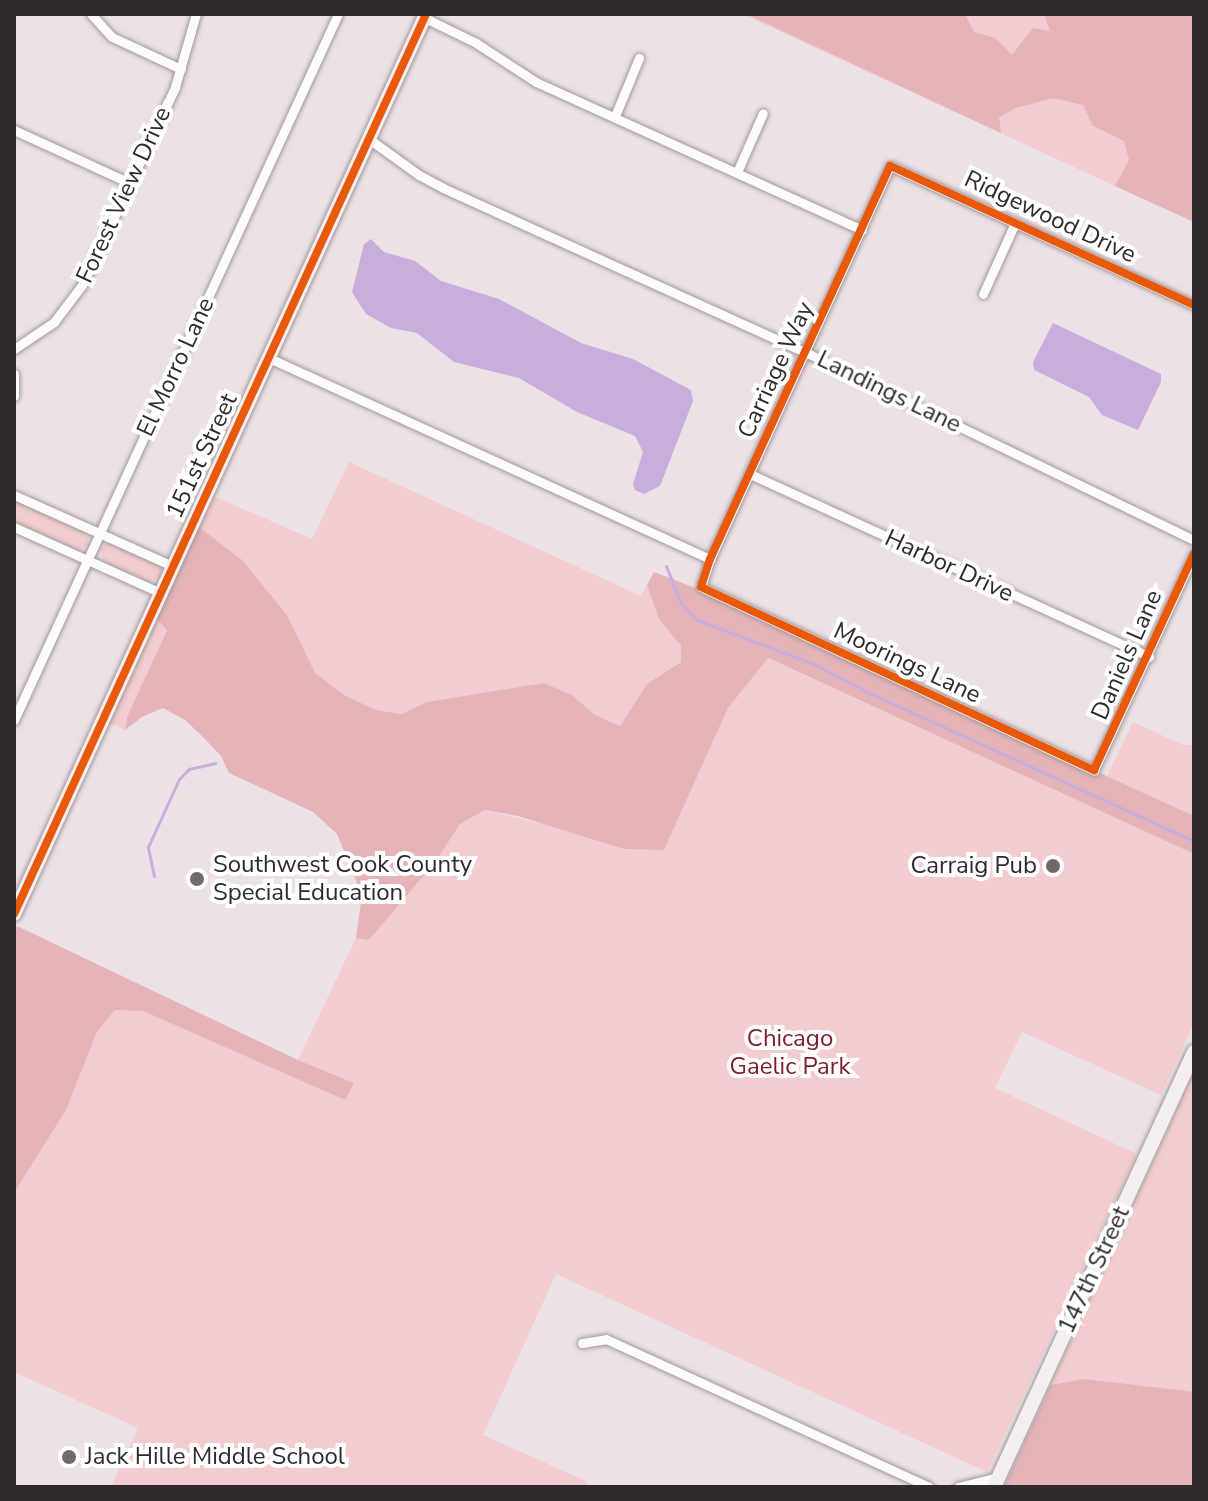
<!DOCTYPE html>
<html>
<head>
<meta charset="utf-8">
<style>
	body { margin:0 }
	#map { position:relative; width:1208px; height:1501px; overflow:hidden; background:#ebe1e6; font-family:"Nunito Sans",sans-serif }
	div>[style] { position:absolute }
	.green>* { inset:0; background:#f2ccce }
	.forest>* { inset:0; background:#e5b4b8 }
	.water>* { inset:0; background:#c7aedd }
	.stream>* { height:3px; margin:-1.5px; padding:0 1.5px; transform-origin:1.5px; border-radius:1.5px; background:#c7aedd }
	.roads { filter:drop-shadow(0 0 2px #a0989c) drop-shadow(0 0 2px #a0989c) }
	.street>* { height:9px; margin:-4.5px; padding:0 4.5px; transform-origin:4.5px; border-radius:4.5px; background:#fcfafb }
	.secondary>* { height:14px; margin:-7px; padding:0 7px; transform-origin:7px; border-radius:7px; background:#f4eef0 }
	.cycleway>* { height:8px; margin:-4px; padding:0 4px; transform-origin:4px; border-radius:4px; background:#e8590c }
	.dots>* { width:22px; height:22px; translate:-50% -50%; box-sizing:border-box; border:4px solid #fff; border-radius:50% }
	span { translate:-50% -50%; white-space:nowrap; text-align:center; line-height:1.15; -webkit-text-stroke:8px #fff; paint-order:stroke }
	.street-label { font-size:24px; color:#30292d }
	.poi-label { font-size:24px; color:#30292d }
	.left { translate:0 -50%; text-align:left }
	.right { translate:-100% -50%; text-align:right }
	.park-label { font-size:24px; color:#7b1d29 }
	.frame { position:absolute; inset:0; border:16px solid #30292d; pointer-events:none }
</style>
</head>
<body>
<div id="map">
	<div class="green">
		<div style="clip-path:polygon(742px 14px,1194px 14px,1194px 222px,1115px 186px)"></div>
		<div style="clip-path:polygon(349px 462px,641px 596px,647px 585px,659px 619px,681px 646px,681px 662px,647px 684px,620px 726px,595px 715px,572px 695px,544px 683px,427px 702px,402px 714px,376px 710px,343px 695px,314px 672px,287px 615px,242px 560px,199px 527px,213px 496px,312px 539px)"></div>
		<div style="clip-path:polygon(14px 499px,87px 531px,89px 544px,81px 550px,75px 549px,14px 521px)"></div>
		<div style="clip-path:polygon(109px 542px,157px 563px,162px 570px,158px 578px,149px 582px,104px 562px,100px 549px)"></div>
		<div style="clip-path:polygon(156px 618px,167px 629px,127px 717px,125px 730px,107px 722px)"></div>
		<div style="clip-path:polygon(767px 658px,1194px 854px,1194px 1023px,1161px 1095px,1022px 1032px,995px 1088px,1137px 1154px,987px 1472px,556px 1274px,483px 1435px,584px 1480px,590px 1487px,111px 1487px,138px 1428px,14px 1372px,14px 1193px,66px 1110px,97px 1032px,115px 1010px,143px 1011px,345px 1100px,354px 1083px,298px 1060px,356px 938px,369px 940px,436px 861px,460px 824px,485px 810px,576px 832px,624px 849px,664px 850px,728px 708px)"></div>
		<div style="clip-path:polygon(1133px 722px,1183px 745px,1194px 745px,1194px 816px,1107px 776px)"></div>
		<div style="clip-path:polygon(1194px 1071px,1194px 1487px,1004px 1487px,1165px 1136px)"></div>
	</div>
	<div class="forest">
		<div style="clip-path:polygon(746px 14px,965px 14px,974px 32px,995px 38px,1012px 55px,1033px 28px,1050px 31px,1044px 14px,1194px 14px,1194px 222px,1115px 186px,1129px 160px,1124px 141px,1093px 126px,1083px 105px,1053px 98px,1016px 108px,999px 117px,1001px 133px)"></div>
		<div style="clip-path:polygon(199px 527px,242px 560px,287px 615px,315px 673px,344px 695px,376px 710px,402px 714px,427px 702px,544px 683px,572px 695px,595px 715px,620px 726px,647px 684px,681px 662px,681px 646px,659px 619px,647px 585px,654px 572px,703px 591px,1194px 816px,1194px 854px,768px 658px,728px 708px,664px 850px,624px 849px,518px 816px,485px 810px,460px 824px,436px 861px,369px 940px,356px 938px,362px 895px,337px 834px,313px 812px,229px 773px,221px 756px,204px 738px,185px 720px,163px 708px,142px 717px,125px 730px,127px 717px,167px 630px,156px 618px)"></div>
		<div style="clip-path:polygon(17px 926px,298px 1060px,354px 1083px,345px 1100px,143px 1011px,115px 1010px,97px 1032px,66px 1110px,14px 1193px,14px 933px)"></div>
		<div style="clip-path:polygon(1084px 1379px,1194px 1392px,1194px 1487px,1004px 1487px,1051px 1385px)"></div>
	</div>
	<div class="water">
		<div style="clip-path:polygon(371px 239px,384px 252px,415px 261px,441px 281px,499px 299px,581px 343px,633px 359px,691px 390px,693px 401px,660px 486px,644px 494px,635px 490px,633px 484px,643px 452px,635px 436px,577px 412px,519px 378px,454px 362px,417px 333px,391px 328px,366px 314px,352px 292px,364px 244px)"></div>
		<div style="clip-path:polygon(1053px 323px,1161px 374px,1161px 382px,1138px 430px,1102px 415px,1089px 397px,1034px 370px,1033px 362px)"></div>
	</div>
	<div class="stream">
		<div style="left:666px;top:566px;width:40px;rotate:68deg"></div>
		<div style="left:681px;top:603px;width:23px;rotate:47deg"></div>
		<div style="left:697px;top:620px;width:125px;rotate:20.6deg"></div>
		<div style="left:814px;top:664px;width:60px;rotate:27.8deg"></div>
		<div style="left:867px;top:692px;width:359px;rotate:24.5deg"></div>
		<div style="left:154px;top:876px;width:30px;rotate:-102deg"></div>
		<div style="left:148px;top:847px;width:75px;rotate:-65.5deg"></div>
		<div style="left:179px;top:779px;width:14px;rotate:-45deg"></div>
		<div style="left:189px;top:769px;width:27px;rotate:-13deg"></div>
	</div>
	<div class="roads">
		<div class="street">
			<div style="left:91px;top:14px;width:31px;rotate:48deg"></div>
			<div style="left:112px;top:37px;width:76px;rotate:24.9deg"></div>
			<div style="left:425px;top:18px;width:57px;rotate:26.1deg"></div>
			<div style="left:476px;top:43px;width:72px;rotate:33deg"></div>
			<div style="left:536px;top:82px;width:358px;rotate:24.4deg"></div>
			<div style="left:615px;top:116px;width:63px;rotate:-67.5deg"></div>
			<div style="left:14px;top:130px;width:128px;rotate:24.6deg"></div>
			<div style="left:369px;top:139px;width:62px;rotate:35.8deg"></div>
			<div style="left:419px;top:175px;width:27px;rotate:28deg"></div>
			<div style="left:443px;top:188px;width:397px;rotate:24.4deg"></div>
			<div style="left:805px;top:352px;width:432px;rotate:25.8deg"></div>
			<div style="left:737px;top:172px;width:64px;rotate:-66.2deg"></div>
			<div style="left:983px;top:294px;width:78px;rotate:-65.7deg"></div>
			<div style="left:1194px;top:305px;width:334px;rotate:-155.4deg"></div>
			<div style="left:890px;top:166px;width:432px;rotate:114.6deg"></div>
			<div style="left:710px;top:559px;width:29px;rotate:108deg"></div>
			<div style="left:701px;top:587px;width:434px;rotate:25deg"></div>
			<div style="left:1094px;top:770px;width:238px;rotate:-65.2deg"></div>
			<div style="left:14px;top:349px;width:48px;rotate:-34deg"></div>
			<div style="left:54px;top:322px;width:46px;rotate:-52.9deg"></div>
			<div style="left:82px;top:285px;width:219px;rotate:-64.8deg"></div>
			<div style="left:175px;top:87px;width:76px;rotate:-74deg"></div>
			<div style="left:269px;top:358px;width:485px;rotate:24.5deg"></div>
			<div style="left:14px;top:374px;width:22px;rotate:90deg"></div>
			<div style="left:750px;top:474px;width:439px;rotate:24.6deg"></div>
			<div style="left:14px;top:495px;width:174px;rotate:24.1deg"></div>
			<div style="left:14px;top:527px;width:161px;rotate:24.2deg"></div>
			<div style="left:14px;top:720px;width:777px;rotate:-65.35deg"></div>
			<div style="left:582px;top:1343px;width:24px;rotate:-9deg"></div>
			<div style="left:606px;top:1339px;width:355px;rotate:24.6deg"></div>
			<div style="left:958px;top:1487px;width:42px;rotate:-13.7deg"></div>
		</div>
		<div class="secondary">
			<div style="left:14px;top:914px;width:990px;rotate:-65.4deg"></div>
			<div style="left:994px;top:1487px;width:479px;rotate:-65.3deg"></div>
		</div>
	</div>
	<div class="cycleway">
		<div style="left:1194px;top:305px;width:334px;rotate:-155.4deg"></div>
		<div style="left:890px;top:166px;width:432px;rotate:114.6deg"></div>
		<div style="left:710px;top:559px;width:29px;rotate:108deg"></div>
		<div style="left:701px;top:587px;width:434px;rotate:25deg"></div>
		<div style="left:1094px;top:770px;width:238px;rotate:-65.2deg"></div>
		<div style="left:14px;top:914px;width:990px;rotate:-65.4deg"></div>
	</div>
	<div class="dots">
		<div style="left:1053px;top:866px;background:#71696e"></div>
		<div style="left:197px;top:879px;background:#71696e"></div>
		<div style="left:69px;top:1457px;background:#71696e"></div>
	</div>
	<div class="street-label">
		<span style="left:124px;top:195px;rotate:-65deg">Forest View Drive</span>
		<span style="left:1050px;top:217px;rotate:25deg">Ridgewood Drive</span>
		<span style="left:176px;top:367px;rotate:-65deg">El Morro Lane</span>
		<span style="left:776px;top:370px;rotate:-65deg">Carriage Way</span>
		<span style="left:889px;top:392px;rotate:26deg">Landings Lane</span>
		<span style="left:202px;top:456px;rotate:-65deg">151st Street</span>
		<span style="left:949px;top:566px;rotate:25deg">Harbor Drive</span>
		<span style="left:1127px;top:655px;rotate:-66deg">Daniels Lane</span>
		<span style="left:907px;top:663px;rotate:25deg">Moorings Lane</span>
		<span style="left:1094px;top:1270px;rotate:-65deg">147th Street</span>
	</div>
	<div class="poi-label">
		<span class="left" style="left:213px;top:879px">Southwest Cook County<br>Special Education</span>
		<span class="right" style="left:1037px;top:866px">Carraig Pub</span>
		<span class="left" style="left:85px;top:1457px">Jack Hille Middle School</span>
	</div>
	<div class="park-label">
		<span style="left:790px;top:1053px">Chicago<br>Gaelic Park</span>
	</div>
	<div class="frame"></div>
</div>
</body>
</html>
